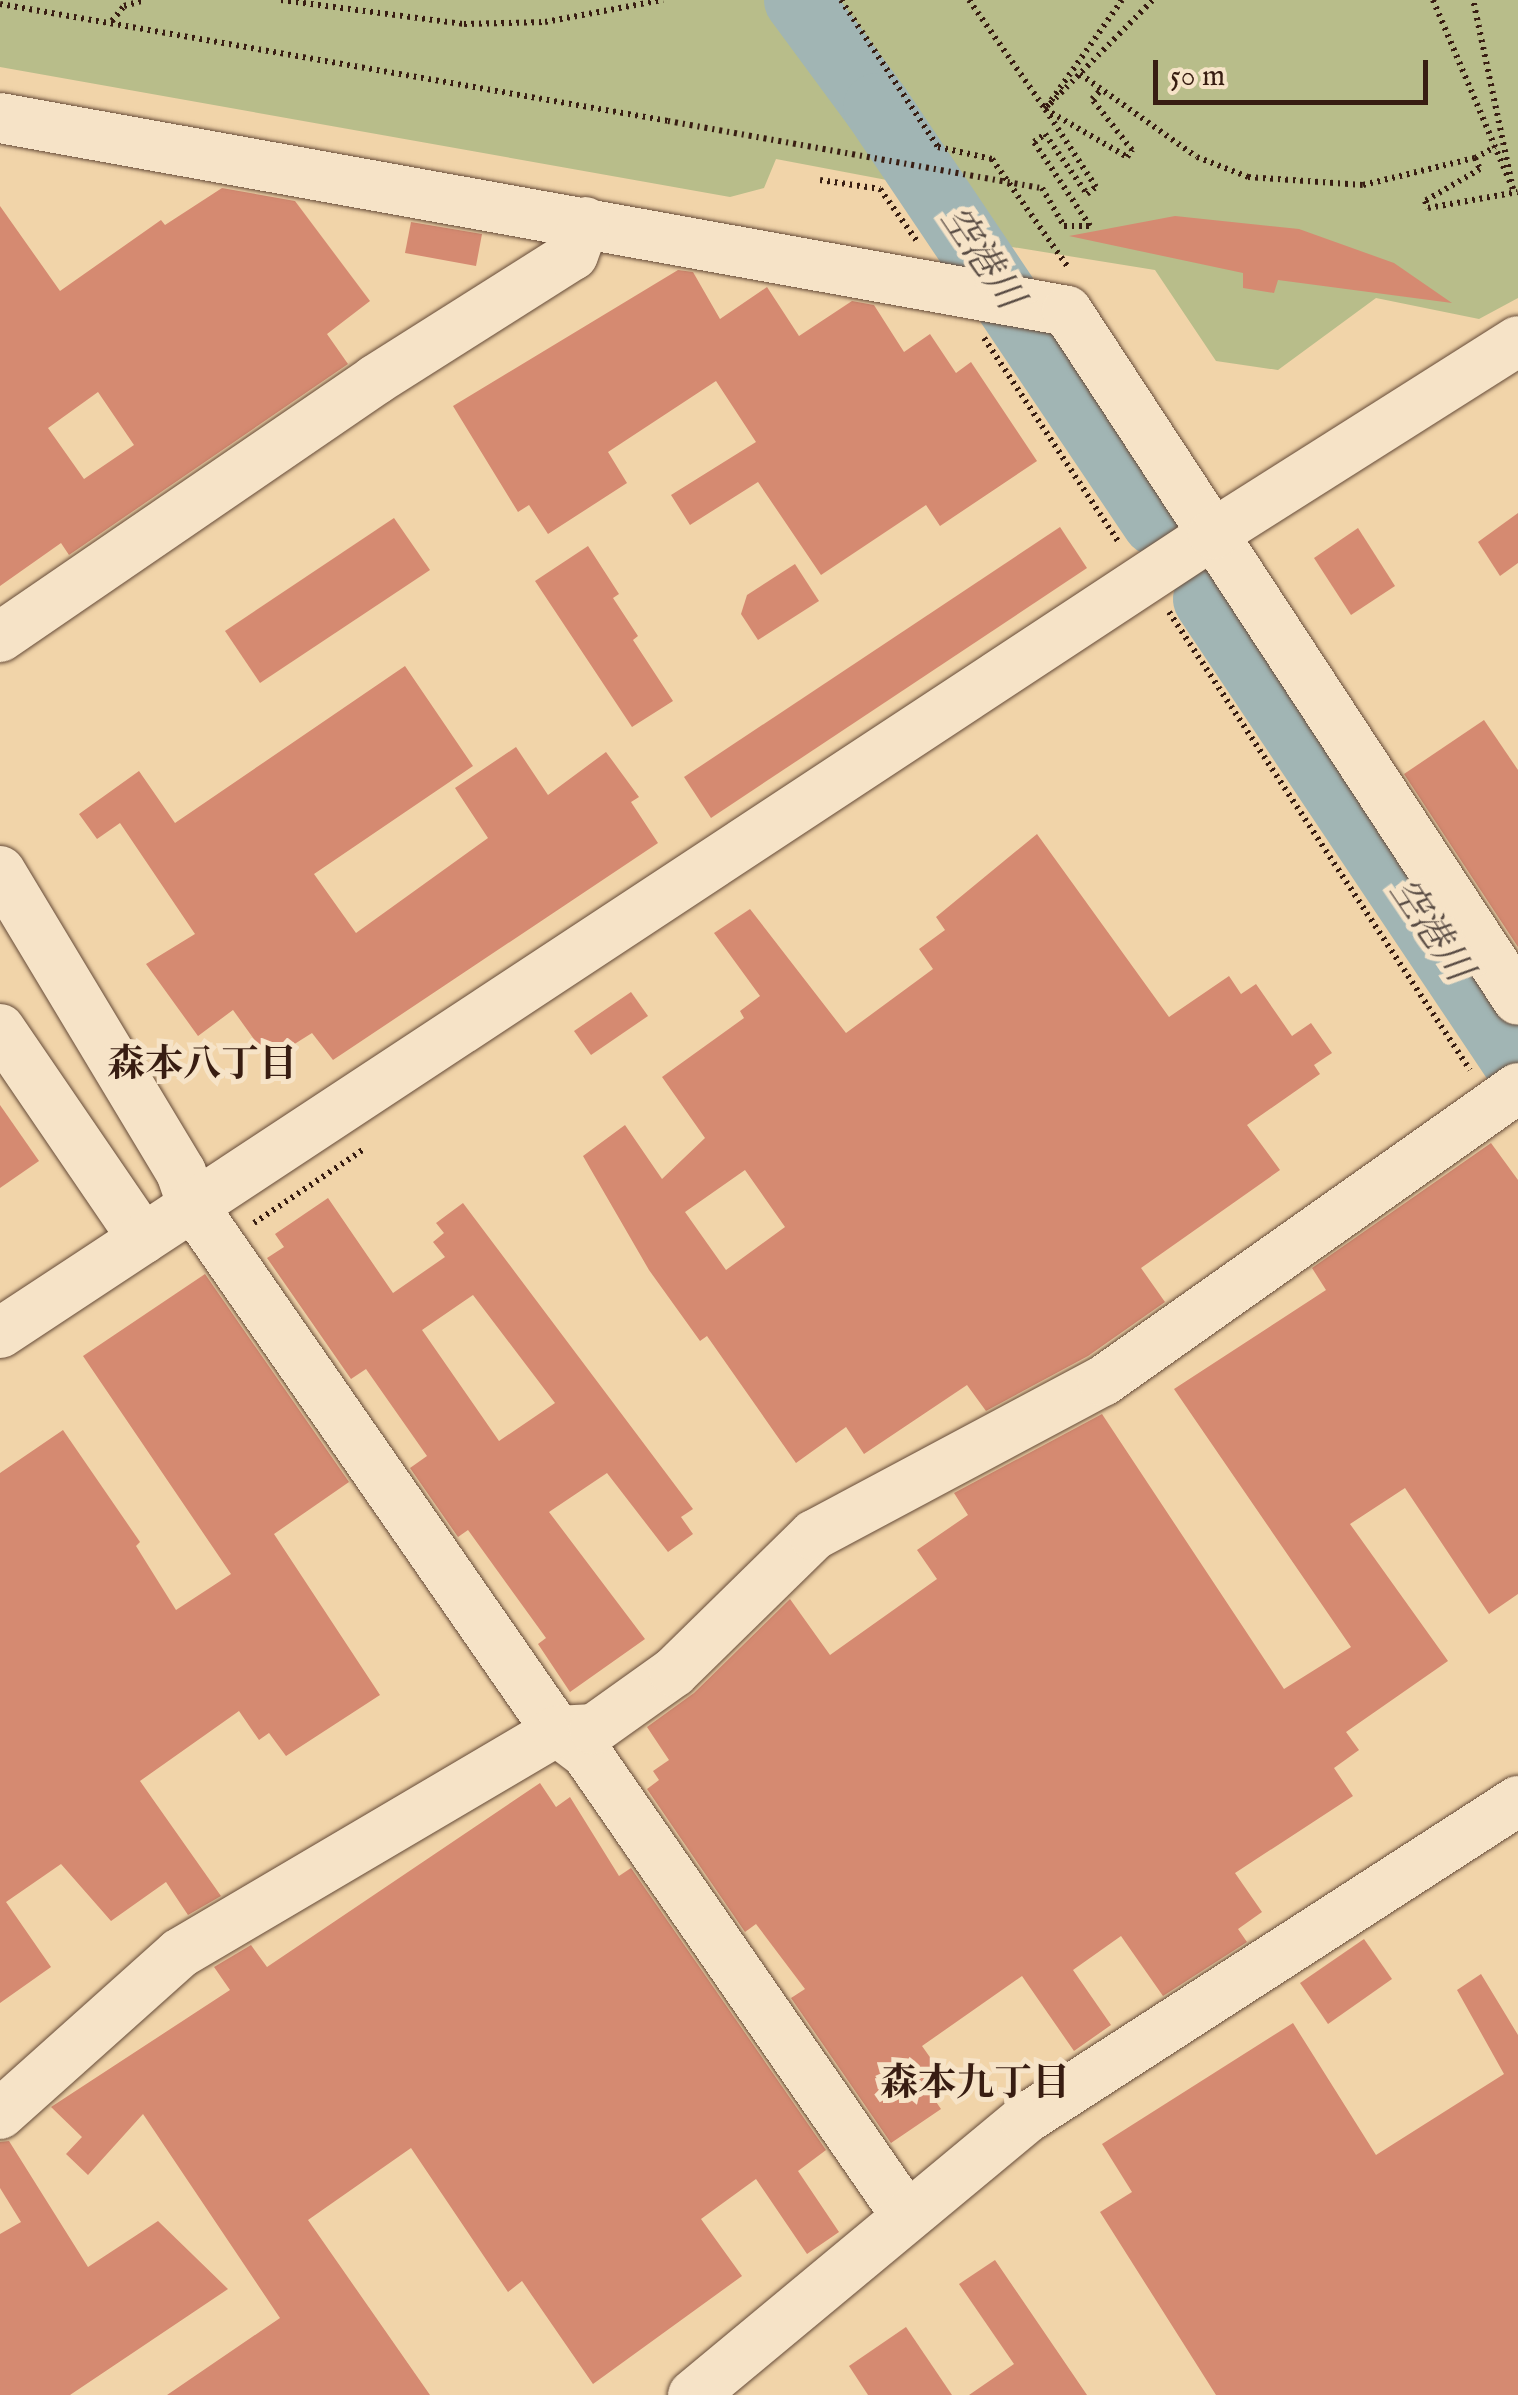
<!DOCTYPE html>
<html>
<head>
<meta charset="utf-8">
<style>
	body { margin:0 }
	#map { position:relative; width:1518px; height:2395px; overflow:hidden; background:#f1d4a9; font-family:"IM FELL English","Noto Serif JP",serif }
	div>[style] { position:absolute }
	.green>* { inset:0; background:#b8bd8a }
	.river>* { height:68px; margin:-34px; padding:0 34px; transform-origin:34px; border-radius:34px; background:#a1b5b4 }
	.building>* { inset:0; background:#d58a71 }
	.path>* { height:6px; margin-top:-3px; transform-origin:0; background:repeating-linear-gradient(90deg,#381d12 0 2.5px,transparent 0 7.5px) }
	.roads { filter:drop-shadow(0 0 2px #664b38) drop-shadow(0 0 2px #664b38) }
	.minor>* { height:50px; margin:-25px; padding:0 25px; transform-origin:25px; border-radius:25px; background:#f6e3c7 }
	.path-bridge>* { height:6px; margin-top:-3px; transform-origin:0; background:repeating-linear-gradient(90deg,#381d12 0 2.5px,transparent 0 7.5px) }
	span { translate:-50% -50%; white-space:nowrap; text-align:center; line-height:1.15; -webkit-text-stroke:10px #f6e3c7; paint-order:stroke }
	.water-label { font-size:38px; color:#584b43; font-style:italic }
	.neighbourhood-label { font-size:38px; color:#381d12; font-weight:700 }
	.scale { position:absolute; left:1153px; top:60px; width:275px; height:45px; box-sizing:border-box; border:5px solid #381d12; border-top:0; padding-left:12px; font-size:30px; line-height:35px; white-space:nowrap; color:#381d12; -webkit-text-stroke:8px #f6e3c7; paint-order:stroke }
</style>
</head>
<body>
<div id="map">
	<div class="green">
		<div style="clip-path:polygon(0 0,1518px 0,1518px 298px,1479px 319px,1376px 298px,1278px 370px,1216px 361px,1155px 270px,932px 234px,892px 181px,776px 159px,764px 188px,730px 197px,0 67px)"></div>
	</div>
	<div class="river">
		<div style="left:798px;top:0;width:133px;rotate:53.6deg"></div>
		<div style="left:877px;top:107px;width:500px;rotate:56.09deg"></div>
		<div style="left:1207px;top:599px;width:559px;rotate:56.22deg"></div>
	</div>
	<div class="building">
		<div style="clip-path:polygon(evenodd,222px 188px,295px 201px,370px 301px,327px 334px,348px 364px,69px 555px,61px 543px,0 586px,0 206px,60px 291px,161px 220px,165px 225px,222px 188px,98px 392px,134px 445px,84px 479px,48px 428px,98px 392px)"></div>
		<div style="clip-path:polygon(1175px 216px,1299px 229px,1394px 263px,1452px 303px,1278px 280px,1274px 293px,1243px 288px,1243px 273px,1069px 236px)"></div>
		<div style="clip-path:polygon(411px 222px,482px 234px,476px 266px,405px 253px)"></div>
		<div style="clip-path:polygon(678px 270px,693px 272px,720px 319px,767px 287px,799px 336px,852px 301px,874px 305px,904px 352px,930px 334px,956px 373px,971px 362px,1037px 461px,940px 526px,926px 505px,821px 575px,758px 482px,690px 525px,671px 495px,756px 442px,716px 381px,608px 452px,627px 483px,548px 534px,529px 505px,518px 512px,453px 406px)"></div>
		<div style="clip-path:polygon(1518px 513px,1518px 563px,1500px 576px,1478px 542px)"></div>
		<div style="clip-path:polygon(394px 518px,430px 570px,260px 683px,225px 631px)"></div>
		<div style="clip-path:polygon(1060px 527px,1087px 568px,711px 818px,684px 777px)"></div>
		<div style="clip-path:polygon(1358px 528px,1395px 586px,1351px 615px,1314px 558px)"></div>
		<div style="clip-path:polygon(588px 546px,619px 594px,613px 598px,638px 636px,633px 640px,673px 701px,632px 727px,535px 581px)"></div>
		<div style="clip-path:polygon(795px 564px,819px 601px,758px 640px,741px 614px,747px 595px)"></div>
		<div style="clip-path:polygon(405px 666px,473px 766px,314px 874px,356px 933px,488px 838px,455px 788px,516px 747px,548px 795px,606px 752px,639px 797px,631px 802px,658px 843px,333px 1060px,312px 1033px,269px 1060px,233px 1010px,198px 1036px,146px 964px,195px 934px,120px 823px,97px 839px,79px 814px,139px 771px,175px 823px)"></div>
		<div style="clip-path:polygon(1484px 720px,1518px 770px,1518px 947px,1404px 774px)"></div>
		<div style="clip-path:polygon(evenodd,1037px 834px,1169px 1017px,1229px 976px,1241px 994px,1256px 984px,1292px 1036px,1311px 1023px,1332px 1053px,1314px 1065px,1320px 1074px,1247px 1125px,1280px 1170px,1141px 1268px,1165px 1302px,1088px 1356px,986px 1411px,967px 1385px,864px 1454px,846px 1427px,796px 1463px,707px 1336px,700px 1341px,649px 1270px,583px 1156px,625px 1125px,662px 1179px,705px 1138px,662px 1077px,744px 1018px,740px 1011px,760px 996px,714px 933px,750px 909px,846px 1033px,933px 969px,919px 949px,945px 930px,936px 917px,1037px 834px,745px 1170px,785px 1227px,726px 1270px,685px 1212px,745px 1170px)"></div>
		<div style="clip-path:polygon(631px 992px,648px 1016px,591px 1055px,574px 1031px)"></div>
		<div style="clip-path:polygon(0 1105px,39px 1161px,0 1188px)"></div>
		<div style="clip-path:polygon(1491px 1143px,1518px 1180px,1518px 1594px,1489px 1614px,1405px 1488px,1350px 1524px,1448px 1661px,1346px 1732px,1359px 1750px,1334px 1768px,1353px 1796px,1235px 1873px,1262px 1912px,1238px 1929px,1247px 1942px,1163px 1996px,1121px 1936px,1073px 1970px,1111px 2025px,1074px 2051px,1022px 1976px,922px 2046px,949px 2084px,932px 2096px,941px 2109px,891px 2143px,791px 1998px,805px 1989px,756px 1924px,745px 1932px,647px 1789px,659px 1780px,653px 1771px,669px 1760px,647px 1727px,694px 1693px,790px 1599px,830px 1655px,937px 1579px,917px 1550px,968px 1515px,954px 1493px,1102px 1414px,1284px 1689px,1351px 1647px,1174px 1389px,1326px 1290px,1312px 1268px)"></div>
		<div style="clip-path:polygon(evenodd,328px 1198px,393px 1293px,445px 1257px,433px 1242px,444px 1233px,436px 1223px,463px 1203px,693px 1509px,681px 1517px,693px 1534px,668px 1552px,607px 1473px,549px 1512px,645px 1639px,570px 1692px,538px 1644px,546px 1638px,468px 1530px,458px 1537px,410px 1468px,427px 1456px,366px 1369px,351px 1379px,267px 1258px,284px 1247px,275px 1234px,328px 1198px,473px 1295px,555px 1403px,499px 1441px,422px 1330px,473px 1295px)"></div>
		<div style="clip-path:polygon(205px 1274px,349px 1482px,274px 1534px,380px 1695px,286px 1756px,269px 1733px,259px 1740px,239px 1711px,140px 1781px,221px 1896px,188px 1915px,166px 1882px,111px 1921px,61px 1864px,6px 1902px,51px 1967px,0 2003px,0 1473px,63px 1430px,140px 1542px,136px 1546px,176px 1610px,231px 1574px,83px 1356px)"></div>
		<div style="clip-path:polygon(540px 1783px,556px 1807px,570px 1797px,619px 1876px,631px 1868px,826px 2150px,798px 2171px,839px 2232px,807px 2254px,756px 2179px,701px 2219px,742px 2276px,593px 2384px,522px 2281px,508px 2292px,411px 2148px,308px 2220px,430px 2395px,167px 2395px,280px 2318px,143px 2114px,88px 2175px,66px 2154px,82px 2137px,51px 2107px,230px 1990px,214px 1967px,251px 1945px,267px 1967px)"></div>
		<div style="clip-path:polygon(1364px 1939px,1392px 1979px,1328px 2024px,1300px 1983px)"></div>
		<div style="clip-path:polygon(1481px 1974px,1518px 2035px,1518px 2395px,1216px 2395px,1100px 2212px,1132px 2192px,1102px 2144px,1293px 2023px,1376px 2155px,1504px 2074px,1457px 1990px)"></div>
		<div style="clip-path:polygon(9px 2141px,88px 2267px,158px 2221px,228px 2289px,70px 2395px,0 2395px,0 2234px,21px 2222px,0 2188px,0 2142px)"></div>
		<div style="clip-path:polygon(995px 2260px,1087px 2395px,969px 2395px,1014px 2364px,959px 2284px)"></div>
		<div style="clip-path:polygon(906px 2327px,952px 2395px,868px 2395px,849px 2366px)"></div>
	</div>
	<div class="path">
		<div style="left:281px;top:0;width:185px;rotate:7.5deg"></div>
		<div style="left:464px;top:24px;width:81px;rotate:-1.4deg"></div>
		<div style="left:545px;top:22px;width:120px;rotate:-10.6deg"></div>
		<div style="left:841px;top:0;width:176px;rotate:56.6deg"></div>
		<div style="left:938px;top:147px;width:55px;rotate:12.5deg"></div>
		<div style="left:992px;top:159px;width:132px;rotate:54.9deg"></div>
		<div style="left:969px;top:0;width:133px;rotate:55.1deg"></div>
		<div style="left:1122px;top:0;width:133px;rotate:125.2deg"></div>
		<div style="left:1045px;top:109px;width:153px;rotate:-45.3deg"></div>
		<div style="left:1433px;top:0;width:205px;rotate:67.1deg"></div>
		<div style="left:1513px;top:189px;width:193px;rotate:-101.9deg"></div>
		<div style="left:0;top:4px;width:678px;rotate:9.93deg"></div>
		<div style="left:112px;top:21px;width:19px;rotate:-51deg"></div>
		<div style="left:124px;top:6px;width:22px;rotate:-16deg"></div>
		<div style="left:1080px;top:74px;width:143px;rotate:35.4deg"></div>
		<div style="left:1197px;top:157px;width:55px;rotate:21.4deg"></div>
		<div style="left:1248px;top:177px;width:115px;rotate:4deg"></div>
		<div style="left:1363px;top:185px;width:115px;rotate:-13.6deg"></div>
		<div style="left:1475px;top:158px;width:23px;rotate:-29deg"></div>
		<div style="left:1475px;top:158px;width:12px;rotate:66deg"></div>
		<div style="left:1480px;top:169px;width:64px;rotate:149.8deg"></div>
		<div style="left:1425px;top:201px;width:8px;rotate:67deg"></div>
		<div style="left:1428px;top:208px;width:91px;rotate:-10.1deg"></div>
		<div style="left:820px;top:180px;width:61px;rotate:8.5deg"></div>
		<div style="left:880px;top:189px;width:64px;rotate:54.6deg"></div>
		<div style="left:1042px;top:188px;width:44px;rotate:59.9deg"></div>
		<div style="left:1064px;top:226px;width:26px"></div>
		<div style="left:1090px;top:226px;width:101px;rotate:-123.7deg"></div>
		<div style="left:1034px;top:142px;width:14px;rotate:-36deg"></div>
		<div style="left:1045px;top:134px;width:73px;rotate:55deg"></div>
		<div style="left:1087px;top:194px;width:11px;rotate:-38deg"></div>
		<div style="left:1096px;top:187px;width:93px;rotate:-123.2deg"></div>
		<div style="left:1045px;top:109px;width:95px;rotate:30.3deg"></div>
		<div style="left:1127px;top:157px;width:9px;rotate:-54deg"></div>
		<div style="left:1132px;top:150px;width:65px;rotate:-128.1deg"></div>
		<div style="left:1092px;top:99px;width:13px;rotate:-45deg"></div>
		<div style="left:984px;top:338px;width:247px;rotate:56.6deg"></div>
		<div style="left:1169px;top:612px;width:548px;rotate:56.69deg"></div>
		<div style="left:254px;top:1223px;width:133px;rotate:-33.9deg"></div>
	</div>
	<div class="roads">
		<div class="minor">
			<div style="left:0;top:118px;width:1084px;rotate:10.25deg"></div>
			<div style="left:1067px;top:311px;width:823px;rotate:56.79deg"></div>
			<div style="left:0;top:637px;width:455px;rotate:-34.4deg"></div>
			<div style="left:375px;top:380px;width:234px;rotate:-32.3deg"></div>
			<div style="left:573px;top:255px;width:35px;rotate:-70deg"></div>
			<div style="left:0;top:871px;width:351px;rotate:59deg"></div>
			<div style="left:181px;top:1172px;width:36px;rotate:71deg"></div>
			<div style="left:193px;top:1206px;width:639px;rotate:55.27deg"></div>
			<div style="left:557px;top:1731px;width:38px;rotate:37deg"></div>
			<div style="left:587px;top:1754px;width:559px;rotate:55.34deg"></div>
			<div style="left:0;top:1029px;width:254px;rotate:55.7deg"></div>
			<div style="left:0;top:1333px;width:1453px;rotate:-33.37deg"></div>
			<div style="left:1213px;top:534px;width:361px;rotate:-32.3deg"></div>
			<div style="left:0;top:2114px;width:241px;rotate:-41.8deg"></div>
			<div style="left:180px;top:1953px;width:438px;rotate:-30.5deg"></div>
			<div style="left:557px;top:1731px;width:37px;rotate:-3deg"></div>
			<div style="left:594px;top:1729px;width:98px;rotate:-35.5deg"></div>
			<div style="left:674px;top:1672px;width:196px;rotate:-44.4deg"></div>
			<div style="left:814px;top:1535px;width:327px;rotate:-28.1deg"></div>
			<div style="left:1103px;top:1381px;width:508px;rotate:-35.22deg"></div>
			<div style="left:693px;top:2395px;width:432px;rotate:-39.7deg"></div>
			<div style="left:1025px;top:2119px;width:587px;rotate:-32.82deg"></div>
		</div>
	</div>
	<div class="path-bridge">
		<div style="left:668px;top:121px;width:380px;rotate:10.2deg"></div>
	</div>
	<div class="water-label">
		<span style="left:980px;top:259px;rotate:56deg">空港川</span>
		<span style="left:1429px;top:931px;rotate:56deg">空港川</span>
	</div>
	<div class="neighbourhood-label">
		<span style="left:202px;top:1067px">森本八丁目</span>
		<span style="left:975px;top:2086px">森本九丁目</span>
	</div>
	<div class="scale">50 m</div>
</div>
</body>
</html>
